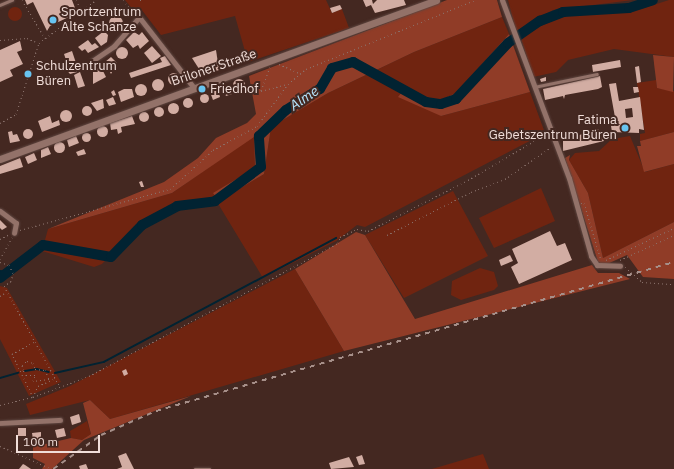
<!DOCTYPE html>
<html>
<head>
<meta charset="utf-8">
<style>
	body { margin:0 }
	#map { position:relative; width:674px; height:469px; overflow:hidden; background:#442821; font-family:"IBM Plex Sans",sans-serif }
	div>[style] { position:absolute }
	.green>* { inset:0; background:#702410 }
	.round { border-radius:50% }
	.forest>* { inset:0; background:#903c27 }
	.stream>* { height:1.5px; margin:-0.75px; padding:0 0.75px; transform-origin:0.75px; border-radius:0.75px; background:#012332 }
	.river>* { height:10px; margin:-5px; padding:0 5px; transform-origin:5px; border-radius:5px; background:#012332 }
	.building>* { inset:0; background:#d2ada3 }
	.path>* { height:1px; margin-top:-0.5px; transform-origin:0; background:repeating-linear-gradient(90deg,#8c746e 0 1px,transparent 0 4px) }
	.roads { filter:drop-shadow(0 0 1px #5e4640) drop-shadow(0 0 1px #5e4640) }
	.service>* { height:2.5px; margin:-1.25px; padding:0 1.25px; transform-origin:1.25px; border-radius:1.25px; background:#937269 }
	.minor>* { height:5px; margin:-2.5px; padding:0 2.5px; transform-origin:2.5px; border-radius:2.5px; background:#937269 }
	.secondary>* { height:7px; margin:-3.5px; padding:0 3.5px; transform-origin:3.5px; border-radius:3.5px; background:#937269 }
	.rail>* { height:1.5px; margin-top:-0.75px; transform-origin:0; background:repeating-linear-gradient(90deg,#a68f89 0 5px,transparent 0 10px) }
	.dots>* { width:11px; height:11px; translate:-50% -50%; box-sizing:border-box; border:2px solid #442821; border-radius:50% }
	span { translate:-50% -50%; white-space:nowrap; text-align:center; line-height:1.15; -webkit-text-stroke:4px #442821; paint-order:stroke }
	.poi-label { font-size:13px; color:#f1ded9 }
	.left { translate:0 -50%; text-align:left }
	.right { translate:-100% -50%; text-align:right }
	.street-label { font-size:13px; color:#f1ded9 }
	.water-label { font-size:14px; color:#b4e3fb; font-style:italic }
	.scale { position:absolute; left:16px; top:435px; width:84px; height:18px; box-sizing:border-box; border:2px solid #f1ded9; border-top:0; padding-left:5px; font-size:12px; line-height:14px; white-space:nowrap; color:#f1ded9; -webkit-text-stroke:3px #442821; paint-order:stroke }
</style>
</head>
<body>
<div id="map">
	<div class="green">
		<div style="clip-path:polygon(125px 0,326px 0,332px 13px,342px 9px,349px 28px,248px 62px,235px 16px,161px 35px,141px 9px,134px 11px)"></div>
		<div style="clip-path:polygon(508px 0,633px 0,553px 10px,516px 31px)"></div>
		<div style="clip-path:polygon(669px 0,674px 0,674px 57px,614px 49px,568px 60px,556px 72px,533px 77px,521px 38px,543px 25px,568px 14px,641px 9px)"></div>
		<div class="round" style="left:8px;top:7px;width:14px;height:14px"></div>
		<div style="clip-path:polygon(502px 17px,509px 34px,456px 93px,441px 100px,427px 98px,406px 87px,441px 116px,530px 92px,545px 133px,365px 227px,357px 225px,336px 241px,263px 278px,214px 197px,177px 203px,140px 223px,102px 264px,94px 267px,42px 251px,48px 229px,172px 193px,254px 136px,255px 168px,214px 193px,219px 201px,264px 174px,271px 127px,328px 93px,414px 52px)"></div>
		<div style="clip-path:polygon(656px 80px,657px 88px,674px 91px,674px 132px,640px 141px,640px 134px,645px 133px,637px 83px)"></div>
		<div style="clip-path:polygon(630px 136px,645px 172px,674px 164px,674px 222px,603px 258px,588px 193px,569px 160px,575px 153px,599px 151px,612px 139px)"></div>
		<div style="clip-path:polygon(541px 188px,555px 221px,494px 248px,479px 218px)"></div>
		<div style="clip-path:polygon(453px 191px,488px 256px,404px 298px,365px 235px)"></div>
		<div style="clip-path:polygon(480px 268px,494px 272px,498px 286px,494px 290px,461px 300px,451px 295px,452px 281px)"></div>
		<div style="clip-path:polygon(295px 269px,344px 351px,110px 419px,90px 400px,30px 415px,26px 404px,70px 386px)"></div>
		<div style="clip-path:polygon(0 286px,7px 288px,61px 382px,29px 396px,0 339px)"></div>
		<div style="clip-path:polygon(87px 421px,91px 434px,82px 440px,71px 438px,70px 431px)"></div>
		<div style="clip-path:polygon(483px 454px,489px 469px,432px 469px)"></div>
	</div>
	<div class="forest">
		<div style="clip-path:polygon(447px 0,497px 0,502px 17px,414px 52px,328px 93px,271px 127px,264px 174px,219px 201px,213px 193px,255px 168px,254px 137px,172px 193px,48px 229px,164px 182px,198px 158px,216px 138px,247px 123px,256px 114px,249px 76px)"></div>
		<div style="clip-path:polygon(509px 34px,530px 92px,441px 116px,398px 97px,406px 87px,427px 98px,441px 100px,456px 93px)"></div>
		<div style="clip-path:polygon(653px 55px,674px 57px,673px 92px,657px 88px)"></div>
		<div style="clip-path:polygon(674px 132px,674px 164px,644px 172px,637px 146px,641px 146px,640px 141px)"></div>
		<div style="clip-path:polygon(570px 155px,569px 160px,588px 193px,603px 258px,674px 222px,674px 279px,643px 277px,627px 255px,605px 265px,598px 262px,565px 158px)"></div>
		<div style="clip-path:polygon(356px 232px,365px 235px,415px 319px,592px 265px,598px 273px,619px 273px,630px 279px,344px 351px,295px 269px)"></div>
		<div style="clip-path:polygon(191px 396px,84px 440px,52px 469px,42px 469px,45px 464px,33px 458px,33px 447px,71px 438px,82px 440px,91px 434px,83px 403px,90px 400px,110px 419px)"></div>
	</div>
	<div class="stream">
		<div style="left:0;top:271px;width:7px;rotate:8deg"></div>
		<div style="left:25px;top:371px;width:12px;rotate:-9deg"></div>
		<div style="left:37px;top:369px;width:12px;rotate:14deg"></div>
		<div style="left:55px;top:373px;width:50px;rotate:-12.7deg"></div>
		<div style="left:104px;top:362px;width:263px;rotate:-28.1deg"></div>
		<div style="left:0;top:378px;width:19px;rotate:-16deg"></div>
	</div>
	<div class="river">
		<div style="left:0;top:278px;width:54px;rotate:-37.5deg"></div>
		<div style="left:43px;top:245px;width:69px;rotate:10deg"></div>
		<div style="left:111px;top:257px;width:45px;rotate:-45.9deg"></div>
		<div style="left:142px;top:225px;width:40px;rotate:-28deg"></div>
		<div style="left:177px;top:206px;width:38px;rotate:-7deg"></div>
		<div style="left:215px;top:201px;width:57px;rotate:-36.5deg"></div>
		<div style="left:261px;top:167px;width:31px;rotate:-94deg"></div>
		<div style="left:259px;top:136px;width:37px;rotate:-44deg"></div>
		<div style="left:286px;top:110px;width:40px;rotate:-32deg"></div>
		<div style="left:320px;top:89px;width:24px;rotate:-60deg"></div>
		<div style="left:332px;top:68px;width:22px;rotate:-16deg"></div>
		<div style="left:353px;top:62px;width:83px;rotate:28.7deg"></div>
		<div style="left:426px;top:102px;width:15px;rotate:8deg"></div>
		<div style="left:441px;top:104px;width:16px;rotate:-18deg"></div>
		<div style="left:456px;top:99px;width:76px;rotate:-47.1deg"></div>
		<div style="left:508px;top:43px;width:39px;rotate:-35deg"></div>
		<div style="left:540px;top:21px;width:25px;rotate:-21deg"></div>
		<div style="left:563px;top:12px;width:66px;rotate:-3.5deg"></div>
		<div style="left:629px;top:8px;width:25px;rotate:-18deg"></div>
	</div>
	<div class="building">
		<div style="clip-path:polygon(25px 0,72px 0,77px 13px,50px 26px,47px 31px,33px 2px,27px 5px)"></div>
		<div style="clip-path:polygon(363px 0,372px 0,373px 4px,377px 0,404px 0,406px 5px,375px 13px,371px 5px,366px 7px)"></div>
		<div style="clip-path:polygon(340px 5px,342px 9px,332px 13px,330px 8px)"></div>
		<div class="round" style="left:109px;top:16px;width:14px;height:14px"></div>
		<div style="clip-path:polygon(104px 31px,108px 35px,107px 42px,101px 46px,95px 38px)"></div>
		<div style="clip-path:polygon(134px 32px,139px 35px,142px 32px,149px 41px,140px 49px,138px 45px,133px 48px,126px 40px)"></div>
		<div style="clip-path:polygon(88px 40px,92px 45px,95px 43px,99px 47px,88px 53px,85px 49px,82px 51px,78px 47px)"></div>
		<div style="clip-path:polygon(20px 41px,22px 50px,17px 52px,23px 64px,10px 70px,13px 76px,0 82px,0 50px)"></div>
		<div style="clip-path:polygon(152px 46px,161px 56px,152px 63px,144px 53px)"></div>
		<div class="round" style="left:116px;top:47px;width:12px;height:12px"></div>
		<div style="clip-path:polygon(216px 50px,219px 70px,203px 75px,192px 58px)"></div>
		<div style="clip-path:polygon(72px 51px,76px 63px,72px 64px,77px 72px,70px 74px,64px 67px,68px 66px,64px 54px)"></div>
		<div style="clip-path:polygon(165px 56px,171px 65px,131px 78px,129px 73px,162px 62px,160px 58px)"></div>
		<div style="clip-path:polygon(111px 57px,117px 63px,111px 74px,105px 62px)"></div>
		<div style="clip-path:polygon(620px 60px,621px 67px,593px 72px,592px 65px)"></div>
		<div style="clip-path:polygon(639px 66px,641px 82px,637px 83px,635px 67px)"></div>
		<div style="clip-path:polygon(101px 67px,106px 77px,93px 84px,93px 70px)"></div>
		<div style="clip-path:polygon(80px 72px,85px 86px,78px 88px,74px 75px)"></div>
		<div class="round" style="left:168px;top:73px;width:12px;height:12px"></div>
		<div style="clip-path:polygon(600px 76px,602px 87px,598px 89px,565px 95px,564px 99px,563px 96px,545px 100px,543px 89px)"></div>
		<div style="clip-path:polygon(546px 77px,546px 81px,541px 82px,540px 79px)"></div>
		<div class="round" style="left:152px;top:79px;width:12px;height:12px"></div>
		<div class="round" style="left:233px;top:79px;width:12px;height:12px"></div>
		<div style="clip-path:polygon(evenodd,616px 83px,619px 101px,640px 97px,644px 130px,639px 129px,639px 133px,612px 132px,611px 126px,616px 123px,609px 84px,616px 83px,632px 108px,633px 117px,626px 118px,625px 109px,632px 108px)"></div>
		<div class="round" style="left:135px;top:84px;width:12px;height:12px"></div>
		<div style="clip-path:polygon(228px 85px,232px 94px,226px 96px,222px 87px)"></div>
		<div style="clip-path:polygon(633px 87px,638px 87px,639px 92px,634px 93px)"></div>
		<div style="clip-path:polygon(124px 89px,132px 89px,134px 97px,121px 102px,118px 92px)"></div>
		<div style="clip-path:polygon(218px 89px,220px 97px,213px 100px,210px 92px)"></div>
		<div style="clip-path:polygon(114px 90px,116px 95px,113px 96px,111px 92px)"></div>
		<div class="round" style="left:199.5px;top:93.5px;width:9px;height:9px"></div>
		<div style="clip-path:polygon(113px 97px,116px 104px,109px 106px,106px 100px)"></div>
		<div class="round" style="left:183px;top:98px;width:10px;height:10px"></div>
		<div style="clip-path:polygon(103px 99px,104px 108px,97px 111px,91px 103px)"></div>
		<div class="round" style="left:167.5px;top:102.5px;width:11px;height:11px"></div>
		<div class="round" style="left:82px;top:106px;width:10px;height:10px"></div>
		<div class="round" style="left:154px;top:107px;width:10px;height:10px"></div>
		<div class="round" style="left:60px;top:110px;width:12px;height:12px"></div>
		<div class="round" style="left:139px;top:112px;width:10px;height:10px"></div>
		<div style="clip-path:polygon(50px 116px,52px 123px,59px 120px,60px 125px,42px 132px,38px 121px)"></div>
		<div style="clip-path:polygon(132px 116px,135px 124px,121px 127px,122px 132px,118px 134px,117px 129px,111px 130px,110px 123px)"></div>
		<div class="round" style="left:96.5px;top:125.5px;width:11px;height:11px"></div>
		<div class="round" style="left:23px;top:129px;width:10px;height:10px"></div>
		<div style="clip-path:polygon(596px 129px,602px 131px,604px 141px,563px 151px,563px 136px,574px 134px,574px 137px)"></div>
		<div style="clip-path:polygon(12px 131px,13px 135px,17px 134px,20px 141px,10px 143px,8px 132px)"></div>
		<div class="round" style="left:81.5px;top:132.5px;width:9px;height:9px"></div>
		<div style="clip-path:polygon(76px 136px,79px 143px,69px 147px,67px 140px)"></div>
		<div class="round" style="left:53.5px;top:141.5px;width:11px;height:11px"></div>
		<div style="clip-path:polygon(48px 147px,51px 154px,41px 158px,41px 150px)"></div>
		<div style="clip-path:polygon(84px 149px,86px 154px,78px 156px,76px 152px)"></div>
		<div style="clip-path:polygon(34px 153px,37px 160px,28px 164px,25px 157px)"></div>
		<div style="clip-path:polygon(20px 158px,23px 167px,0 174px,0 166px)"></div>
		<div style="clip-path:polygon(142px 181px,144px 187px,141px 187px,139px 182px)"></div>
		<div style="clip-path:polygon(0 220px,7px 227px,2px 230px,0 228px)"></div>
		<div style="clip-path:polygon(550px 231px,557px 246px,565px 243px,572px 260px,519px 284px,511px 267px,518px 263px,512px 249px)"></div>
		<div style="clip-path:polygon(510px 255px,513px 261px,501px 266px,499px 260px)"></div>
		<div style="clip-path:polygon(126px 369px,128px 374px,124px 376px,122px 371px)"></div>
		<div style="clip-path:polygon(79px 414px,81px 422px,72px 425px,70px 417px)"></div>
		<div style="clip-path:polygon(18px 428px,26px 428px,26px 436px,18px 436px)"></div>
		<div style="clip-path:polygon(64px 428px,66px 436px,57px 438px,55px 430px)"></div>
		<div style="clip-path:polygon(41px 432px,41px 438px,33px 440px,32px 433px)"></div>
		<div style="clip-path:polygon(126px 453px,134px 469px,117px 469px,122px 467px,118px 456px)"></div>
		<div style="clip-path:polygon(362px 455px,365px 464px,359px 465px,356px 457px)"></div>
		<div style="clip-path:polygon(349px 457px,354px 467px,331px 469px,329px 463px)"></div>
		<div style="clip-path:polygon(23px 464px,25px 465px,31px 469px,19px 469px)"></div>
		<div style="clip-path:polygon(86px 464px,88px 469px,80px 469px,79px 466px)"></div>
	</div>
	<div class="path">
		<div style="left:22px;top:0;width:44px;rotate:58.8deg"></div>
		<div style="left:76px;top:0;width:13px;rotate:61deg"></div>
		<div style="left:123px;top:0;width:17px;rotate:50deg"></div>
		<div style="left:140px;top:0;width:4px"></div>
		<div style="left:0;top:40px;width:27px;rotate:-4deg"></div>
		<div style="left:27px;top:38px;width:12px;rotate:24deg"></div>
		<div style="left:279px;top:64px;width:22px;rotate:24deg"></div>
		<div style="left:270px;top:67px;width:26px;rotate:111deg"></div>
		<div style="left:261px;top:91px;width:28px;rotate:-15deg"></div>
		<div style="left:0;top:123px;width:18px;rotate:-29deg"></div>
		<div style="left:16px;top:114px;width:75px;rotate:-72.1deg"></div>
		<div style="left:39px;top:43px;width:71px;rotate:-37deg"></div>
		<div style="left:581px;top:203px;width:3px"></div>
		<div style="left:584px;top:203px;width:59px;rotate:73.4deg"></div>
		<div style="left:20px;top:230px;width:156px;rotate:-15.3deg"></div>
		<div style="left:170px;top:189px;width:58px;rotate:-42.2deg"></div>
		<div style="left:213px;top:150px;width:50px;rotate:-28.6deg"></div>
		<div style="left:257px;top:126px;width:52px;rotate:-53.6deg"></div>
		<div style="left:288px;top:84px;width:23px;rotate:-40deg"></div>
		<div style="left:306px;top:69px;width:183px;rotate:-22.2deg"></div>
		<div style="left:387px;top:235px;width:94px;rotate:-27.1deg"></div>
		<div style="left:471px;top:192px;width:36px;rotate:-21deg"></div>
		<div style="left:505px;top:179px;width:56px;rotate:-34.8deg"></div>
		<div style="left:0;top:239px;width:11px;rotate:-27deg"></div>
		<div style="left:0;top:259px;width:25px;rotate:-61deg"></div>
		<div style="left:606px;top:260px;width:75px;rotate:-25.2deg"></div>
		<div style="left:620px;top:260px;width:60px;rotate:-24.8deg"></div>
		<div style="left:0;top:262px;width:9px;rotate:18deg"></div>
		<div style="left:9px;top:265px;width:9px;rotate:63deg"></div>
		<div style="left:13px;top:273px;width:8px;rotate:104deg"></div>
		<div style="left:11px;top:281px;width:9px;rotate:144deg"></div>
		<div style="left:4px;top:286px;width:115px;rotate:61deg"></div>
		<div style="left:625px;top:267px;width:23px;rotate:41deg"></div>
		<div style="left:642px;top:282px;width:32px;rotate:4deg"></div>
		<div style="left:0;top:296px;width:7px;rotate:-34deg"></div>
		<div style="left:27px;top:361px;width:6px;rotate:18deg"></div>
		<div style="left:33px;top:363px;width:6px;rotate:72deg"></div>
		<div style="left:35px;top:369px;width:10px;rotate:6deg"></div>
		<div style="left:45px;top:370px;width:10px;rotate:66deg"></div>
		<div style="left:49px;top:379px;width:16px;rotate:173deg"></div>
		<div style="left:33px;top:381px;width:6px;rotate:-72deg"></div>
		<div style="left:35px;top:375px;width:9px;rotate:180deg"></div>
		<div style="left:26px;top:375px;width:6px;rotate:-121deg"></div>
		<div style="left:23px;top:370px;width:5px;rotate:-101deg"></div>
		<div style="left:22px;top:365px;width:6px;rotate:-39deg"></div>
		<div style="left:33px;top:397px;width:48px;rotate:-116deg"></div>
		<div style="left:12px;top:354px;width:25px;rotate:-29deg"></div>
		<div style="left:33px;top:397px;width:12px;rotate:-66deg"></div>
		<div style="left:38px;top:386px;width:17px;rotate:-24deg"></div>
		<div style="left:0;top:405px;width:34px;rotate:-14deg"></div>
		<div style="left:33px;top:397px;width:60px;rotate:-20.6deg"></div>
		<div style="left:89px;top:376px;width:282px;rotate:-28.1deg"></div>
		<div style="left:338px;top:243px;width:6px;rotate:-72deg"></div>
		<div style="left:340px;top:237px;width:19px;rotate:-25deg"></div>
		<div style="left:357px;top:229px;width:11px;rotate:10deg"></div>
		<div style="left:368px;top:231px;width:112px;rotate:-27deg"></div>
		<div style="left:468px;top:180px;width:91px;rotate:-30.5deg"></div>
		<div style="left:0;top:446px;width:57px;rotate:23.9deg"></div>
	</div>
	<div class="roads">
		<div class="service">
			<div style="left:0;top:5px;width:13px;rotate:-23deg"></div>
			<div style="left:534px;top:87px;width:64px;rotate:-11.7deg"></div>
			<div style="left:195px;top:469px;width:15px"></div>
		</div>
		<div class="minor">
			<div style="left:502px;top:0;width:190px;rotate:69.4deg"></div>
			<div style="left:569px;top:178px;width:81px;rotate:74.2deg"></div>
			<div style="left:591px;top:256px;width:11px;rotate:56deg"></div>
			<div style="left:597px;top:265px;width:23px;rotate:2deg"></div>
			<div style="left:92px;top:61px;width:27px;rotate:-34deg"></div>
			<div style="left:114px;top:46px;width:38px;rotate:-49deg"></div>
			<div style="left:139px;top:17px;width:90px;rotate:52.2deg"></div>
			<div style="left:0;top:211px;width:20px;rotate:37deg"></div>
			<div style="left:16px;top:223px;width:10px;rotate:101deg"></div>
			<div style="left:0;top:423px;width:60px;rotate:-2.9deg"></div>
		</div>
		<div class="secondary">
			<div style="left:0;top:159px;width:464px;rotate:-20deg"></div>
		</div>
	</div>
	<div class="rail">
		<div style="left:53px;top:469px;width:59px;rotate:-35.3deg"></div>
		<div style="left:101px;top:435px;width:60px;rotate:-23.6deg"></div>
		<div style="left:156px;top:411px;width:539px;rotate:-16.05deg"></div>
	</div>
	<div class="dots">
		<div style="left:53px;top:20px;background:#68c4f0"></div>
		<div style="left:28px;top:74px;background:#68c4f0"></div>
		<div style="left:202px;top:89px;background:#68c4f0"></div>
		<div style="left:625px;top:128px;background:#68c4f0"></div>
	</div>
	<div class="poi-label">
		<span class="left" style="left:61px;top:20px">Sportzentrum<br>Alte Schanze</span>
		<span class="left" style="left:36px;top:74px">Schulzentrum<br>Büren</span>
		<span class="left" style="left:210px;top:89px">Friedhof</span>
		<span class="right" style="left:617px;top:128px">Fatima<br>Gebetszentrum Büren</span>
	</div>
	<div class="street-label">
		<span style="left:214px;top:68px;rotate:-19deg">Briloner Straße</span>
	</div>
	<div class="water-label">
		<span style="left:304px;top:98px;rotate:-34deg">Alme</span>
	</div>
	<div class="scale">100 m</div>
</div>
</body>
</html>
